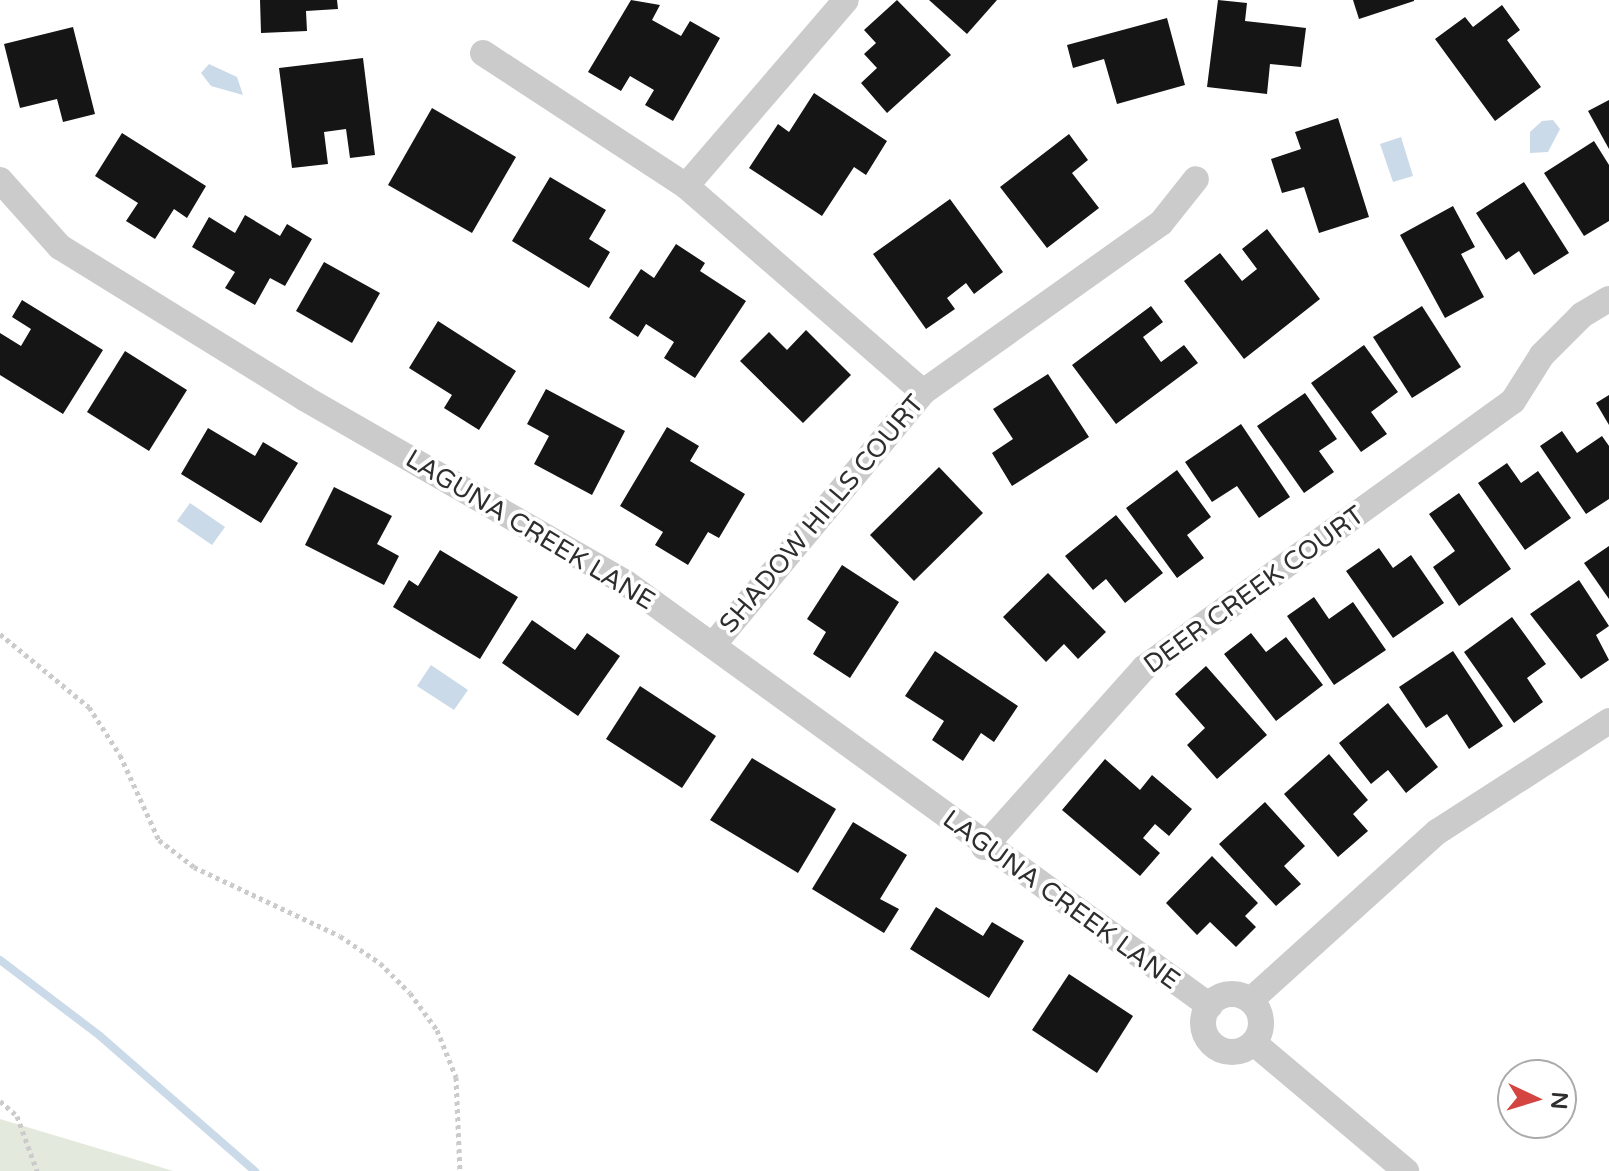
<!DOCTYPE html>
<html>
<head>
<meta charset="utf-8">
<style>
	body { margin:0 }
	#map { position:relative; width:1609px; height:1171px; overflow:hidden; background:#fff; font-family:"Varela Round",sans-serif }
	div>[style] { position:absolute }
	.green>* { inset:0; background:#e3eadd }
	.water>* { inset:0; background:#cbdae8 }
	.stream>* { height:8px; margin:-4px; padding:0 4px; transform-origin:4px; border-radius:4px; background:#cbdae8 }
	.building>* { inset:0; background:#151515 }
	.path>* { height:5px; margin-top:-2.5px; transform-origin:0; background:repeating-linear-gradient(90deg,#cbcbcb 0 4px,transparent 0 8px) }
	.minor>* { height:26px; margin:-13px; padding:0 13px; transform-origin:13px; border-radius:13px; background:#cbcbcb }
	.minor>.ring { margin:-13px; padding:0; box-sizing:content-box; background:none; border:26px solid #cbcbcb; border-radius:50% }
	span { translate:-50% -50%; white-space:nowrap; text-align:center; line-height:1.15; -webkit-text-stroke:8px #fff; paint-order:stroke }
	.street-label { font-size:26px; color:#2e2e2e }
	.north { position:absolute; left:1497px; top:1059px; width:80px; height:80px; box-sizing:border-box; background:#fff; border:2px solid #ababab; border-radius:50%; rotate:94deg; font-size:22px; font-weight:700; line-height:32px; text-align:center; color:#2e2e2e }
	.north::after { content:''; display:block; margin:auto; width:28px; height:36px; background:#d44542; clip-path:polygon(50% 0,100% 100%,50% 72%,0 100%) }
</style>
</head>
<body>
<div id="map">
	<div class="green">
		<div style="clip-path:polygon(0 1119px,147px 1163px,173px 1171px,0 1171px)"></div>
	</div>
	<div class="water">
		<div style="clip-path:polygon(209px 64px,237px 77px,243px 95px,211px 86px,201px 73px)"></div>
		<div style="clip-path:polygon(1553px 120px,1560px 129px,1548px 152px,1530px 153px,1530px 132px,1542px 121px)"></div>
		<div style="clip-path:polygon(1401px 137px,1413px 176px,1393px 182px,1380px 144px)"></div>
		<div style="clip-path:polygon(190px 503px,225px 527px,212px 545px,177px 521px)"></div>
		<div style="clip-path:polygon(431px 665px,468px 690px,454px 710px,417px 686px)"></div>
	</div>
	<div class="stream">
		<div style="left:0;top:960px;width:126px;rotate:37.2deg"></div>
		<div style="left:100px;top:1036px;width:206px;rotate:41.1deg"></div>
	</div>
	<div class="building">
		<div style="clip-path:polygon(260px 0,337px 0,338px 9px,306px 11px,307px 31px,261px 33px)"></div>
		<div style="clip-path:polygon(631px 0,660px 5px,652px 20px,681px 36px,690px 21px,720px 38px,673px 121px,645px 105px,654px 90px,630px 76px,621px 91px,588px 72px)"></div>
		<div style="clip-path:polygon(897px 0,951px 55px,887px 113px,861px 83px,877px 68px,864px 54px,876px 43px,864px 30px)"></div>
		<div style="clip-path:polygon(929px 0,997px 0,967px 34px)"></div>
		<div style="clip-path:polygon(1218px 0,1247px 3px,1245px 21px,1306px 28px,1301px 67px,1270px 64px,1267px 94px,1207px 87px)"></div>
		<div style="clip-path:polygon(1353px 0,1414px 0,1414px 1px,1359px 19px)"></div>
		<div style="clip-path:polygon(1502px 5px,1520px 30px,1507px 40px,1541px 87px,1495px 121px,1435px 39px,1465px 17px,1473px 27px)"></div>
		<div style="clip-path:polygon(1167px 18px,1185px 85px,1117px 104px,1104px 59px,1073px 68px,1067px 45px)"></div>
		<div style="clip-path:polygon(73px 27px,95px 114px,63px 122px,57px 99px,20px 108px,4px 44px)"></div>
		<div style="clip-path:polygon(363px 58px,375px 155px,350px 158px,346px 129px,324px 132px,328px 164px,292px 168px,279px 68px)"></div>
		<div style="clip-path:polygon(814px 93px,887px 141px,866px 175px,854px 167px,822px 216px,749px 168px,778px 124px,789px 132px)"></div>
		<div style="clip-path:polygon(1609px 100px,1609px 149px,1588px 111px)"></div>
		<div style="clip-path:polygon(432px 108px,516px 157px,472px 233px,388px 185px)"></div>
		<div style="clip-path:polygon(1338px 118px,1369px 217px,1319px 233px,1304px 187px,1282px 193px,1271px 159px,1301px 149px,1295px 132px)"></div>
		<div style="clip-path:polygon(122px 133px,206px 186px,187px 218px,174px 209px,155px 239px,126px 221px,138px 203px,95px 176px)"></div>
		<div style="clip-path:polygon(1069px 134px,1088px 160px,1072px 173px,1099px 208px,1047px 248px,1000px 187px)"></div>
		<div style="clip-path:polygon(1594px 141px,1609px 165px,1609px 221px,1584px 236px,1544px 173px)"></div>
		<div style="clip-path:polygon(550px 177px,606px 210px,589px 239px,610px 252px,589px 288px,512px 241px)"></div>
		<div style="clip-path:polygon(1524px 182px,1569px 253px,1534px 275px,1519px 251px,1506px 260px,1476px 213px)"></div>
		<div style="clip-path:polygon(950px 199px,1003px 272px,974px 294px,966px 283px,947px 298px,955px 309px,926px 329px,873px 254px)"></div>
		<div style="clip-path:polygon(1453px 206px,1475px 247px,1461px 254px,1484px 297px,1445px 318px,1400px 235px)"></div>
		<div style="clip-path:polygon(245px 215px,280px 236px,287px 224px,312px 239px,285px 286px,270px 278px,255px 305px,225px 288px,235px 272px,192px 247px,209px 217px,235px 233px)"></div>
		<div style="clip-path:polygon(1267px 229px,1320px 299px,1244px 359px,1184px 281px,1220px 253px,1242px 281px,1257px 269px,1242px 249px)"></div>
		<div style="clip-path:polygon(676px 244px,705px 263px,700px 271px,746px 301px,695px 378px,664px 358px,674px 342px,646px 324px,638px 337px,609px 318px,641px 269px,654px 278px)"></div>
		<div style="clip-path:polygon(324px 262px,380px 293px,352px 343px,296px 311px)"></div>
		<div style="clip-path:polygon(22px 300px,103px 350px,63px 414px,0 375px,0 333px,21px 346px,31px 329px,12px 317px)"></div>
		<div style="clip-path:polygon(1151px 306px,1163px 322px,1143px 337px,1161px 362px,1184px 345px,1198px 363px,1116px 424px,1072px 365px)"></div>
		<div style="clip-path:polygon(1422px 306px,1461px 367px,1412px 398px,1373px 337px)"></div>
		<div style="clip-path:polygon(438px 321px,516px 371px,479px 430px,444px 408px,452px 395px,409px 368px)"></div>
		<div style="clip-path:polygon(806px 330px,851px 375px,803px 423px,740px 361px,769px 332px,787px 350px)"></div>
		<div style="clip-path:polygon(1364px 345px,1398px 392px,1371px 412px,1387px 434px,1361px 452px,1311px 383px)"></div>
		<div style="clip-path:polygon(125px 351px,187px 390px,149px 451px,87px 412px)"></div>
		<div style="clip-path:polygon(1048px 374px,1089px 437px,1012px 486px,992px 453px,1013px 439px,993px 409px)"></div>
		<div style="clip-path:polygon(546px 389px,625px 431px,592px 495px,534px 464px,549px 436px,527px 424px)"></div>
		<div style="clip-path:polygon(1305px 393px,1337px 439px,1319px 451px,1334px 472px,1304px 493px,1257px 426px)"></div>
		<div style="clip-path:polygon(1609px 395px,1609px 425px,1596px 403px)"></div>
		<div style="clip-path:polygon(1241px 424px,1290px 497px,1259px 518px,1237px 486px,1212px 502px,1185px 462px)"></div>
		<div style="clip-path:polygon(667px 427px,699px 446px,690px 461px,745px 494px,719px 538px,708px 532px,688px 565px,655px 545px,663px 532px,620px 506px)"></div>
		<div style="clip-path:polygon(208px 428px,255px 456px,263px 442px,298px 463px,261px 523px,181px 474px)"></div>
		<div style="clip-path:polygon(1562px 431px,1577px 453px,1602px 436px,1609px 446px,1609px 499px,1586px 514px,1540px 446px)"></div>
		<div style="clip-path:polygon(1507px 463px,1521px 483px,1538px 471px,1571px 518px,1525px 550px,1478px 483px)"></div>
		<div style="clip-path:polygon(939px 467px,983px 513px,914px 581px,870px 535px)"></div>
		<div style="clip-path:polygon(1177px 470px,1211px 517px,1187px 535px,1204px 558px,1177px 578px,1126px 508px)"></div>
		<div style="clip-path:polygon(334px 487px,392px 516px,377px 544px,399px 556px,384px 585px,305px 545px)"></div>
		<div style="clip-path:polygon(1459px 493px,1511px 569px,1459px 606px,1433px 567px,1455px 551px,1429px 514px)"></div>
		<div style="clip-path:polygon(1116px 515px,1163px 573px,1125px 603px,1106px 579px,1093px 590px,1065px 556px)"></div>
		<div style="clip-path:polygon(1609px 546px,1609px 599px,1584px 563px)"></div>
		<div style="clip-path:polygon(1379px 548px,1393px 568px,1411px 555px,1444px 603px,1393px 638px,1346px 571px)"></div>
		<div style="clip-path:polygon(440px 550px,518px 597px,480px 659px,393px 607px,409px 580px,418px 586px)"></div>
		<div style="clip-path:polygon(842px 565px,899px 602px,850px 678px,813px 654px,826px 632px,807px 619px)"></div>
		<div style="clip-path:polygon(1048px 573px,1106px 632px,1078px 659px,1064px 644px,1046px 662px,1003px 617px)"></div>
		<div style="clip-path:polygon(1579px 580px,1609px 626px,1596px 635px,1609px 660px,1581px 679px,1530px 614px)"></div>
		<div style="clip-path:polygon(1314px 597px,1329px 619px,1353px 602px,1386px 650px,1334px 685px,1287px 616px)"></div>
		<div style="clip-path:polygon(1512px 617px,1546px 664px,1527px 678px,1543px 702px,1514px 723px,1464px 652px)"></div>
		<div style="clip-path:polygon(532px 620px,575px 650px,587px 633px,620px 656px,578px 716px,502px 663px)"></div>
		<div style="clip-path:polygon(1251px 633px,1266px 652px,1286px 637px,1323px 685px,1276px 721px,1224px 654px)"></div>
		<div style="clip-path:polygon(935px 651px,1018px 706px,994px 742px,981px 733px,963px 761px,932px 740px,944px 721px,905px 696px)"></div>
		<div style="clip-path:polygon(1453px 651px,1503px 726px,1469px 749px,1447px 714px,1426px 728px,1399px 687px)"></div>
		<div style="clip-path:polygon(1206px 666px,1267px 735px,1217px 779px,1187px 745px,1205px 728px,1175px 694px)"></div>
		<div style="clip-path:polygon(640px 686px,716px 736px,682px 788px,606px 739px)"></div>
		<div style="clip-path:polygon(1388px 703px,1438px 767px,1406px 793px,1388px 770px,1371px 784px,1339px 743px)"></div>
		<div style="clip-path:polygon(1329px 754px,1368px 800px,1353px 814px,1368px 831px,1338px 857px,1284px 794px)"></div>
		<div style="clip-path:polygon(752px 758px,836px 809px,798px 873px,710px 820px)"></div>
		<div style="clip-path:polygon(1105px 759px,1140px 790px,1152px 775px,1192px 809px,1169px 836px,1155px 824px,1143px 838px,1160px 853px,1140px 876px,1062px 810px)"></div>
		<div style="clip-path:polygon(1265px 802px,1305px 846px,1284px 866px,1301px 884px,1276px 906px,1219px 844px)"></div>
		<div style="clip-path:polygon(853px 822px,907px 855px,880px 899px,899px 909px,884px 933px,812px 889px)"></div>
		<div style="clip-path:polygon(1212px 856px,1258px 903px,1245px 916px,1256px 927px,1236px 947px,1210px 922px,1197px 935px,1166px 903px)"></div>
		<div style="clip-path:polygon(936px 907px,983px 936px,992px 922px,1024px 941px,989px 998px,910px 949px)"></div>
		<div style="clip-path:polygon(1069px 974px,1133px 1016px,1097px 1073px,1032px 1030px)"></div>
	</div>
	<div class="path">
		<div style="left:0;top:634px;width:115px;rotate:39.4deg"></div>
		<div style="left:89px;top:707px;width:57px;rotate:57.1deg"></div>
		<div style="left:120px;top:755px;width:94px;rotate:65.4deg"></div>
		<div style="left:159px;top:840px;width:44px;rotate:37.6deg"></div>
		<div style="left:194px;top:867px;width:161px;rotate:25.3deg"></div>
		<div style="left:340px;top:936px;width:48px;rotate:34deg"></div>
		<div style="left:380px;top:963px;width:42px;rotate:45deg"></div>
		<div style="left:410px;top:993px;width:46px;rotate:53.9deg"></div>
		<div style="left:437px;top:1030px;width:51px;rotate:68deg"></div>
		<div style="left:456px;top:1077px;width:94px;rotate:87.6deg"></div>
		<div style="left:0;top:1101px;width:23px;rotate:41deg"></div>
		<div style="left:17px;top:1116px;width:59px;rotate:70deg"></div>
	</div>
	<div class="minor">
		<div style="left:483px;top:53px;width:243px;rotate:33.2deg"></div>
		<div style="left:686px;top:186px;width:314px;rotate:41deg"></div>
		<div style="left:0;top:180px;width:90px;rotate:48.2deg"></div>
		<div style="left:60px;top:247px;width:289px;rotate:31.7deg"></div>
		<div style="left:306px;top:399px;width:369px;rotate:29.9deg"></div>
		<div style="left:626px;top:583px;width:721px;rotate:35.92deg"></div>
		<div style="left:686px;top:186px;width:245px;rotate:-49.3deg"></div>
		<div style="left:713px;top:645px;width:329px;rotate:-50.3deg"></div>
		<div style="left:923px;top:392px;width:292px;rotate:-35.4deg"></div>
		<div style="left:1161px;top:223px;width:56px;rotate:-51.5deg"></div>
		<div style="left:984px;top:847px;width:240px;rotate:-48.2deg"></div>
		<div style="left:1144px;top:668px;width:455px;rotate:-35.9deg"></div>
		<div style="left:1513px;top:401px;width:54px;rotate:-57.8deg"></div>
		<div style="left:1542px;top:355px;width:57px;rotate:-45deg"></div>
		<div style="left:1582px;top:315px;width:31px;rotate:-31deg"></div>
		<div class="ring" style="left:1203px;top:994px;width:32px;height:32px"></div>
		<div style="left:1251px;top:1000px;width:251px;rotate:-42.1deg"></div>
		<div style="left:1437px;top:832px;width:205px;rotate:-32.8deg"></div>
		<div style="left:1254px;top:1043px;width:199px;rotate:40.1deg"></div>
	</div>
	<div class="street-label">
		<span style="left:822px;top:514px;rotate:-50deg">SHADOW HILLS COURT</span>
		<span style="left:530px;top:530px;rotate:31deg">LAGUNA CREEK LANE</span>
		<span style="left:1254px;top:590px;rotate:-36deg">DEER CREEK COURT</span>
		<span style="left:1061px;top:900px;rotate:36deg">LAGUNA CREEK LANE</span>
	</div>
	<div class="north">N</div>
</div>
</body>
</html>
